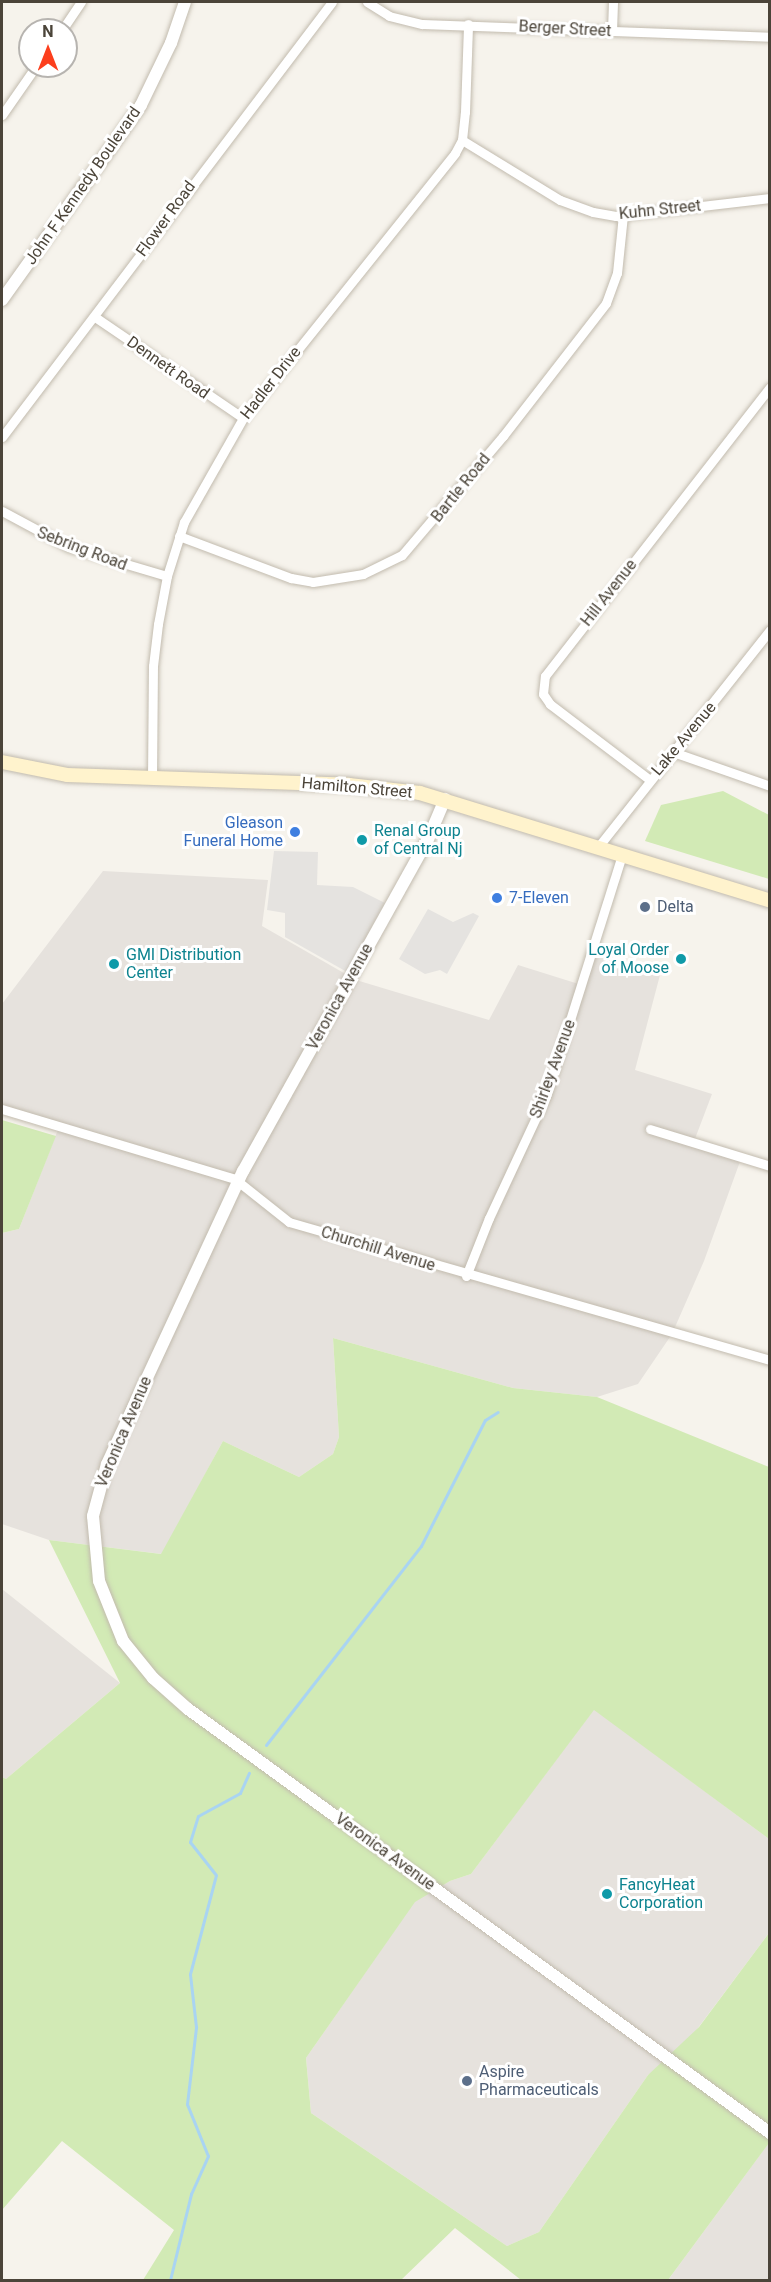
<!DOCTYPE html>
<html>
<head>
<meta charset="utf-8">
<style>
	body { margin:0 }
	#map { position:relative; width:771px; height:2282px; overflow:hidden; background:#f6f3ec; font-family:Roboto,sans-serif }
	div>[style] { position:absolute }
	.industrial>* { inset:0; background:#e6e2dd }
	.green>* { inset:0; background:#d2eab5 }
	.parking>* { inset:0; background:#e5e3e0 }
	.stream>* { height:3px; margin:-1.5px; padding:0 1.5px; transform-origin:1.5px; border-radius:1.5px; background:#a9d4f2 }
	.roads { filter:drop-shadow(0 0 2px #c2bbae) drop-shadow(0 0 2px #c2bbae) }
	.minor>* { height:9px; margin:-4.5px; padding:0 4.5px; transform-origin:4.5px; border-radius:4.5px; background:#fff }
	.tertiary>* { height:12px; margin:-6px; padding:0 6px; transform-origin:6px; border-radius:6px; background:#fff }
	.secondary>* { height:14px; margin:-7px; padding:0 7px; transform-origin:7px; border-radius:7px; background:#fff3cd }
	.dots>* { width:16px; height:16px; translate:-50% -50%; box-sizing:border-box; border:3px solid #fff; border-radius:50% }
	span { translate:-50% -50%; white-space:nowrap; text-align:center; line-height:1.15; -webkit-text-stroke:6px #fff; paint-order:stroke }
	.street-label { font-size:16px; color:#4b4439 }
	.shop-label { font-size:16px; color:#366cbe }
	.right { translate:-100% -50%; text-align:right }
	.left { translate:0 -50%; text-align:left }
	.culture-label { font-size:16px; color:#0d838f }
	.service-label { font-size:16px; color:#4e5e75 }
	.frame { position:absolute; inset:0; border:3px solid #4b4439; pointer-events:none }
	.north { position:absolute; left:18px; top:18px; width:60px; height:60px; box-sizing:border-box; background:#fff; border:2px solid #b7b4b0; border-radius:50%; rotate:0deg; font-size:16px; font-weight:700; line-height:24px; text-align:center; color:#4b4439 }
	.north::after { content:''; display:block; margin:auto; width:21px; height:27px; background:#fc3f1d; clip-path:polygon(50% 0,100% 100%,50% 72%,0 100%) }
</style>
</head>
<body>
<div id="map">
	<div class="industrial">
		<div style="clip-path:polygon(103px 871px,268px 880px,262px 926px,356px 980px,489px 1020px,518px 965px,585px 986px,596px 955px,660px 975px,635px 1070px,712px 1094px,693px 1144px,742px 1156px,704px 1261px,672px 1334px,638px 1384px,597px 1397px,513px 1388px,333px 1338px,339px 1437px,333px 1454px,299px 1477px,223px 1441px,162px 1554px,49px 1540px,2px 1524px,2px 1233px,19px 1229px,59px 1127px,2px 1112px,2px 1004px)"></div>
		<div style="clip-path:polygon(2px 1589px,120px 1683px,6px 1779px,2px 1777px)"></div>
		<div style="clip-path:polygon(594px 1709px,769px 1839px,769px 1933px,677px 2056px,648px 2075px,539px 2232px,507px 2246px,311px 2113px,306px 2058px,415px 1901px,450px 1881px,471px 1874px)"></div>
		<div style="clip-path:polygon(769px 2143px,769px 2280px,668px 2280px,768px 2144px)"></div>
	</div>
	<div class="green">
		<div style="clip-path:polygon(723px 791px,769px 815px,769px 879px,645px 841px,661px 805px)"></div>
		<div style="clip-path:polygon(2px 1120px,56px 1136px,19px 1229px,2px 1233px)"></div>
		<div style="clip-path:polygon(333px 1338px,513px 1388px,597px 1397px,769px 1467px,769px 1839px,594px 1710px,471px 1874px,450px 1881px,415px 1902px,306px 2058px,311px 2113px,507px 2246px,539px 2232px,648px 2075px,699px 2027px,769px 1933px,769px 2143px,668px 2280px,521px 2280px,455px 2228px,401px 2280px,143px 2280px,174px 2230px,62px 2141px,2px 2210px,2px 1777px,6px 1779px,120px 1683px,49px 1540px,161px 1554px,223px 1441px,299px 1477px,333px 1454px,339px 1437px)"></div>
	</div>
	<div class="parking">
		<div style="clip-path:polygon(274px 851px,318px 852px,317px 885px,353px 887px,385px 903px,347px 972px,285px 937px,285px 913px,267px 910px)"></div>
		<div style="clip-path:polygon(428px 909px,453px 922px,473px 913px,479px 916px,447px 974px,440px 970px,425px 974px,399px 959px)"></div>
	</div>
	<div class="stream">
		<div style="left:266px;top:1745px;width:252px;rotate:-52.1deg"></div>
		<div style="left:421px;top:1546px;width:141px;rotate:-63.1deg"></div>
		<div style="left:485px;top:1420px;width:15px;rotate:-32deg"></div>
		<div style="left:170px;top:2280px;width:89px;rotate:-76.3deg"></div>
		<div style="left:191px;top:2194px;width:42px;rotate:-65.9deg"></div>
		<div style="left:208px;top:2156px;width:56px;rotate:-112deg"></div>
		<div style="left:187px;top:2104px;width:78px;rotate:-83.3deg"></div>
		<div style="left:196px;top:2027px;width:53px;rotate:-96.5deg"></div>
		<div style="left:190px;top:1974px;width:102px;rotate:-75.3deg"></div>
		<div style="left:216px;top:1875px;width:42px;rotate:-128.2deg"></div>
		<div style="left:190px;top:1842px;width:27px;rotate:-73deg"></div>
		<div style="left:198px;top:1816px;width:48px;rotate:-28.7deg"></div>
		<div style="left:240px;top:1793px;width:22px;rotate:-66deg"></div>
	</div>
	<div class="roads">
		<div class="minor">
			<div style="left:367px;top:2px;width:26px;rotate:32deg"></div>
			<div style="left:389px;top:16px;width:34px;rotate:14deg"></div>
			<div style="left:422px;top:24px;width:348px;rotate:2.1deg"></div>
			<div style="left:62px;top:30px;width:34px;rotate:-56deg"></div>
			<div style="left:612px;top:31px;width:29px;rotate:-88deg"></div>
			<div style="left:2px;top:115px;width:60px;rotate:-55.2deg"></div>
			<div style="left:462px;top:140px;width:115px;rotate:31.5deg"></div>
			<div style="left:560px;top:200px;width:35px;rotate:20deg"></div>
			<div style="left:593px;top:212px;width:23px;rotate:10deg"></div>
			<div style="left:616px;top:216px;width:155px;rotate:-6.7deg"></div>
			<div style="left:95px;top:317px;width:179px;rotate:34.3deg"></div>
			<div style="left:2px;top:437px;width:546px;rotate:-52.82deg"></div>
			<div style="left:2px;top:511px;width:76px;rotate:28.2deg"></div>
			<div style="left:69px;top:547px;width:102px;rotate:16.5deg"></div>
			<div style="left:179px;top:536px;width:120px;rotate:20.6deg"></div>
			<div style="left:291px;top:578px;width:22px;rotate:10deg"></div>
			<div style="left:313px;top:582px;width:51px;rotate:-9.1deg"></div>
			<div style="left:363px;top:574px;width:43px;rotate:-26deg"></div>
			<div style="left:402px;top:555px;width:156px;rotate:-49.7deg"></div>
			<div style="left:503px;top:436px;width:168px;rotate:-52.2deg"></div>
			<div style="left:606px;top:303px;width:32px;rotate:-70deg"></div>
			<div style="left:617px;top:273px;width:58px;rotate:-84.1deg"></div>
			<div style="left:673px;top:752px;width:103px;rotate:19.3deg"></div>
			<div style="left:152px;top:779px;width:113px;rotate:-89.5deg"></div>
			<div style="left:153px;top:666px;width:42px;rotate:-83.2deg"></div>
			<div style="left:158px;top:624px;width:49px;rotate:-79.4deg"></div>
			<div style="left:167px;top:576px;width:57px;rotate:-72.5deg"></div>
			<div style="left:184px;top:522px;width:120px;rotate:-60.4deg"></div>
			<div style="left:243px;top:418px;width:339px;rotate:-51.3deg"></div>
			<div style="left:455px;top:153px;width:15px;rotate:-62deg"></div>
			<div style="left:462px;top:140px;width:28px;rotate:-84deg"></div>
			<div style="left:465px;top:112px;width:88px;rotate:-88deg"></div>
			<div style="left:650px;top:780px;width:126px;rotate:-142.8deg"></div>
			<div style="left:550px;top:704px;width:12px;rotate:-125deg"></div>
			<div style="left:543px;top:694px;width:18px;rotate:-84deg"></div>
			<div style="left:545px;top:676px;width:366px;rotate:-52.1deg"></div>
			<div style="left:598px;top:847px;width:277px;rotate:-51.6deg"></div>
			<div style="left:2px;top:1109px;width:243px;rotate:16.7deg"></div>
			<div style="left:235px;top:1179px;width:69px;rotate:38.5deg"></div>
			<div style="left:289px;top:1222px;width:500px;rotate:16.01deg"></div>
			<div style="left:650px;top:1129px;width:126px;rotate:17.1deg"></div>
			<div style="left:466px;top:1276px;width:62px;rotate:-68.4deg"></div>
			<div style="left:489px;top:1218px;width:135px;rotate:-65deg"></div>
			<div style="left:546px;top:1096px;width:253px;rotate:-72.5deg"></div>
		</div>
		<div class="tertiary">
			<div style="left:2px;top:300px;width:239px;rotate:-54.5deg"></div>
			<div style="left:141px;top:105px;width:69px;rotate:-64.2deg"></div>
			<div style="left:171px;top:43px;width:43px;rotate:-71.1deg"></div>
			<div style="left:445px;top:799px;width:43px;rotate:113deg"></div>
			<div style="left:428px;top:839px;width:380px;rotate:119.1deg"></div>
			<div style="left:243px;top:1171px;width:323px;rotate:114.9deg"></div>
			<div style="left:107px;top:1464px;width:54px;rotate:105.1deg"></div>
			<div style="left:93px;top:1516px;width:65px;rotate:84.7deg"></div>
			<div style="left:99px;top:1581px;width:65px;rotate:68.2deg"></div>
			<div style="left:123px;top:1641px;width:48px;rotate:51deg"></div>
			<div style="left:153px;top:1678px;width:47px;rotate:41.5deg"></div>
			<div style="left:188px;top:1709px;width:720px;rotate:36.07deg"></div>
		</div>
		<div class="secondary">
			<div style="left:2px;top:762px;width:66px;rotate:11.3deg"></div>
			<div style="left:67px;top:775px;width:282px;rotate:2deg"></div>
			<div style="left:349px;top:785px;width:71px;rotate:6.4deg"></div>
			<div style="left:420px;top:793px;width:366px;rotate:17.1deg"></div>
		</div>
	</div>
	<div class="dots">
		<div style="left:295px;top:832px;background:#3f7fe0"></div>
		<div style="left:362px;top:840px;background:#0f9aa8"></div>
		<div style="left:497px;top:898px;background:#3f7fe0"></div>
		<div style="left:645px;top:907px;background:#5c6f8a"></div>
		<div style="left:681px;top:959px;background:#0f9aa8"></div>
		<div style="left:114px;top:964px;background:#0f9aa8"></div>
		<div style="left:607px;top:1894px;background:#0f9aa8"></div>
		<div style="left:467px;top:2081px;background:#5c6f8a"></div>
	</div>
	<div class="street-label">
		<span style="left:565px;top:29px;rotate:3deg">Berger Street</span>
		<span style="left:83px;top:186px;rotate:-55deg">John F Kennedy Boulevard</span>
		<span style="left:660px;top:210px;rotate:-6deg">Kuhn Street</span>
		<span style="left:166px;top:219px;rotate:-54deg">Flower Road</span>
		<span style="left:168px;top:368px;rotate:35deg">Dennett Road</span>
		<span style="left:271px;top:383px;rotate:-52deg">Hadler Drive</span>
		<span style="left:461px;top:488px;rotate:-51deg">Bartle Road</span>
		<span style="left:82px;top:549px;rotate:21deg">Sebring Road</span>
		<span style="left:609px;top:593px;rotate:-52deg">Hill Avenue</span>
		<span style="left:684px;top:739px;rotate:-50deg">Lake Avenue</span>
		<span style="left:357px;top:788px;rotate:5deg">Hamilton Street</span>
		<span style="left:340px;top:997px;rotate:-61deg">Veronica Avenue</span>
		<span style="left:553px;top:1069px;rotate:-70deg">Shirley Avenue</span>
		<span style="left:378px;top:1249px;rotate:17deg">Churchill Avenue</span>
		<span style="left:124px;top:1432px;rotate:-67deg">Veronica Avenue</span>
		<span style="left:385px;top:1852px;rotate:36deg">Veronica Avenue</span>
	</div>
	<div class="shop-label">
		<span class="right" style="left:283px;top:832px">Gleason<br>Funeral Home</span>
		<span class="left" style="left:509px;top:898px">7-Eleven</span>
	</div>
	<div class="culture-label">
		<span class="left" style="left:374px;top:840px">Renal Group<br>of Central Nj</span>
		<span class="right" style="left:669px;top:959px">Loyal Order<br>of Moose</span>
		<span class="left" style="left:126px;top:964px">GMI Distribution<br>Center</span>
		<span class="left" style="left:619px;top:1894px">FancyHeat<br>Corporation</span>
	</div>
	<div class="service-label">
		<span class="left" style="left:657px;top:907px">Delta</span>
		<span class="left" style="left:479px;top:2081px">Aspire<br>Pharmaceuticals</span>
	</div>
	<div class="frame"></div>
	<div class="north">N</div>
</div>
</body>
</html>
